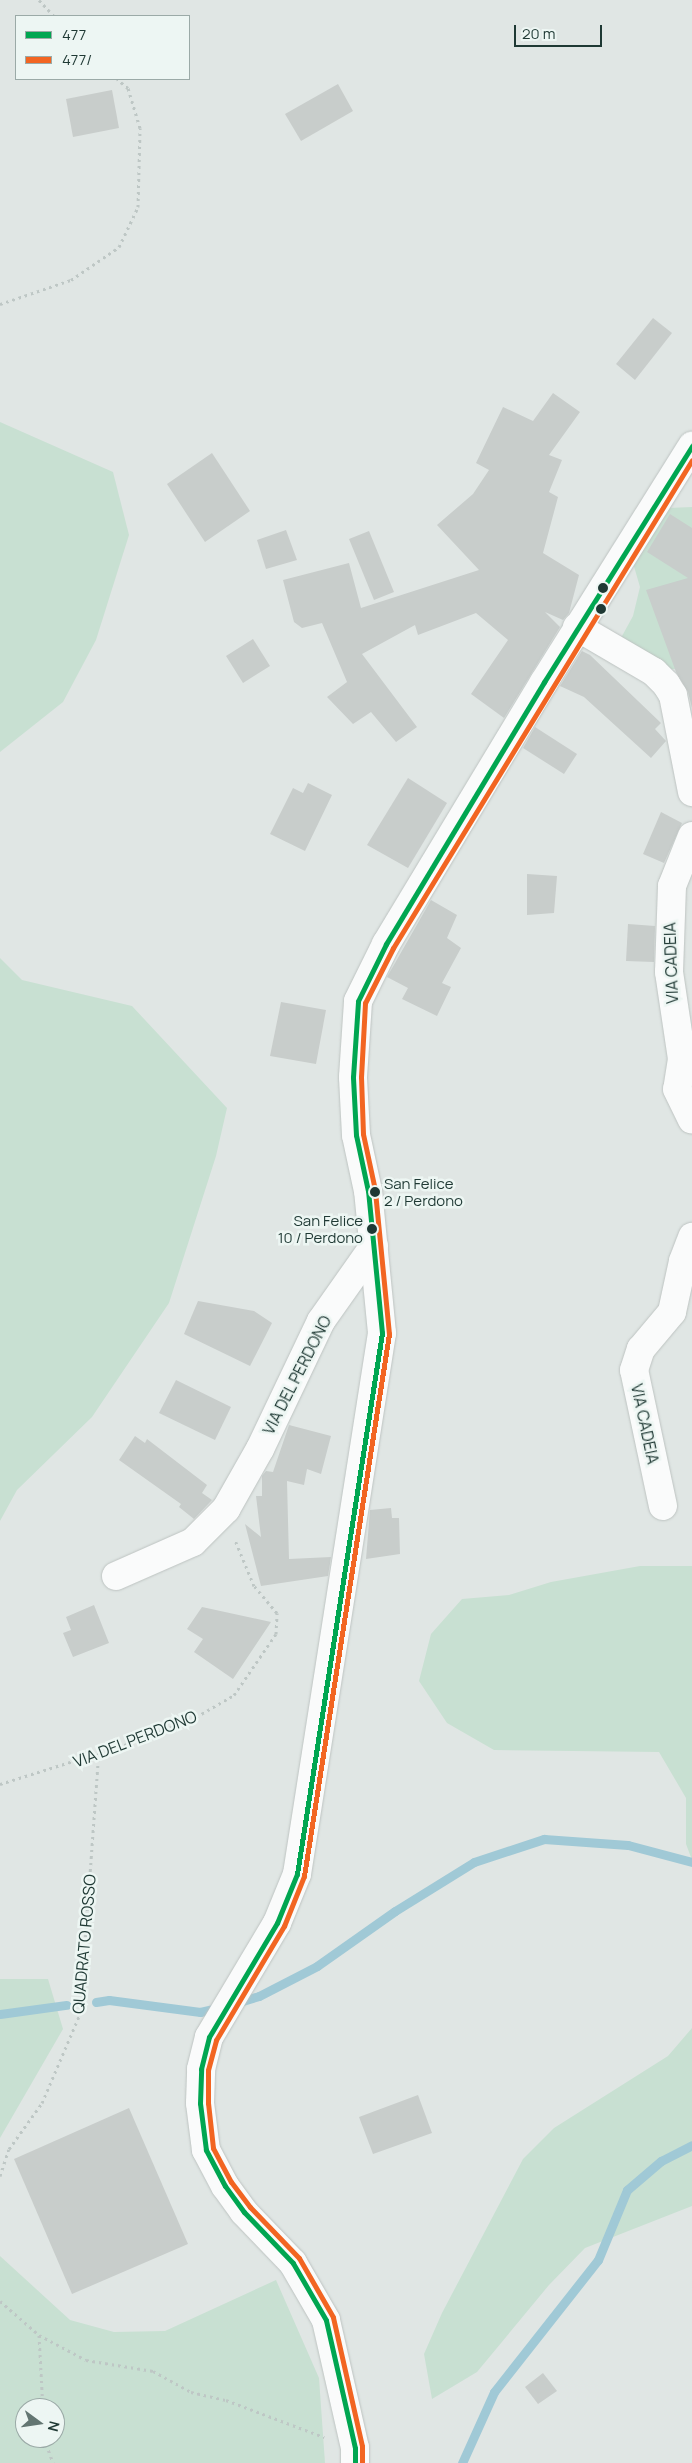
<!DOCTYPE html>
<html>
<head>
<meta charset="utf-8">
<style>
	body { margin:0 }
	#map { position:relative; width:692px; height:2463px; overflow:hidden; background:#e0e6e4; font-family:Manrope,sans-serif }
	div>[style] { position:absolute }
	.green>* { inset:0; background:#c8e0d2 }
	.stream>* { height:9px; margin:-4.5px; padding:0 4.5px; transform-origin:4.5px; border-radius:4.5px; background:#a0c9d6 }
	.building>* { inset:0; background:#c8cdcb }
	.path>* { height:3px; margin-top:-1.5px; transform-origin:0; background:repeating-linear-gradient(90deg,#bec7c5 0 2.5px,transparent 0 6.5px) }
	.roads { filter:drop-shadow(0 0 1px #bdc3c1) drop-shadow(0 0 1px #bdc3c1) }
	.minor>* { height:28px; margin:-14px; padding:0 14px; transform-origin:14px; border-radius:14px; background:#fafbfb }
	.bus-1>* { height:5px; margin:-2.5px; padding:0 2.5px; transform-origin:2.5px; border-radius:2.5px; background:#00a651 }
	.bus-2>* { height:5px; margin:-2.5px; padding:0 2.5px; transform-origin:2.5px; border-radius:2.5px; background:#f26522 }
	.dots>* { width:14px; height:14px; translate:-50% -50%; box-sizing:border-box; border:2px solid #edf6f3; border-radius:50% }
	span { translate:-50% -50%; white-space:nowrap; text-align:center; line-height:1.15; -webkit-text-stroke:5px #edf6f3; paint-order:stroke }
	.bus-label { font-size:15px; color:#1f3934 }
	.left { translate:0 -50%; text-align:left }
	.right { translate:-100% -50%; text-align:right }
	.street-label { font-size:16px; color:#1f3934 }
	.legend { position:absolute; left:15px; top:15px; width:175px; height:65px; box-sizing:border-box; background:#edf6f3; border:1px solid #9baaa7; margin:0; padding:6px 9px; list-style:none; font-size:15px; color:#1f3934 }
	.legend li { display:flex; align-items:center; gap:10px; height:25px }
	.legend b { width:25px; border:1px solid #9baaa7 }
	.north { position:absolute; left:15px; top:2398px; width:50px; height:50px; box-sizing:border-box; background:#edf6f3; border:1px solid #9baaa7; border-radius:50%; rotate:104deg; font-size:14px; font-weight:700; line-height:20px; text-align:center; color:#1f3934 }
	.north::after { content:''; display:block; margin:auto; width:18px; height:22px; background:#637672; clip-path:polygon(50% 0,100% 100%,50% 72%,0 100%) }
	.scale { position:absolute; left:514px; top:25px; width:88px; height:22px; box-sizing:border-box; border:2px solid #1f3934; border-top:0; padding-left:6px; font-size:15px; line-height:18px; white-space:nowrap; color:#1f3934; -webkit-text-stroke:4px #edf6f3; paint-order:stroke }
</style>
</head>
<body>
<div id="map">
	<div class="green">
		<div style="clip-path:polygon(0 422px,113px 472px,129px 535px,96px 640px,63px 702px,0 752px)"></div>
		<div style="clip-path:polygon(692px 507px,692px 669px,660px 669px,616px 647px,633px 616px,640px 587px,633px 563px,668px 508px)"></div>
		<div style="clip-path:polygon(0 958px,22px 980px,132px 1006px,227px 1108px,216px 1156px,169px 1303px,92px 1417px,17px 1490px,0 1521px)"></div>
		<div style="clip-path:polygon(640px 1566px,692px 1566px,692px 1860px,686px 1844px,686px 1798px,659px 1752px,494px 1750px,447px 1723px,419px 1681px,431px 1634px,462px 1599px,509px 1595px,551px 1582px)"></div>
		<div style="clip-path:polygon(0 1979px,48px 1979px,63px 2029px,0 2138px)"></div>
		<div style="clip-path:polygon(692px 2028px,692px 2206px,585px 2248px,549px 2285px,477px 2372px,432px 2399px,424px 2354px,442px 2313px,523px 2159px,554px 2128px,668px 2056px)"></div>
		<div style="clip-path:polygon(evenodd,0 2256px,70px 2320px,114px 2332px,165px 2331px,276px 2280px,319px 2378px,325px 2463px,0 2463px,0 2256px,25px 2408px,55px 2408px,55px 2438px,25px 2438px,25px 2408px)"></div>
	</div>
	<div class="stream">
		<div style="left:96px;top:2002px;width:13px;rotate:-9deg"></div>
		<div style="left:109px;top:2000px;width:92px;rotate:7.5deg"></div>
		<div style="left:200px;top:2012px;width:22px;rotate:-13deg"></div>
		<div style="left:236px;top:2003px;width:24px;rotate:-17deg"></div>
		<div style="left:259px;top:1996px;width:65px;rotate:-27.3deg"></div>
		<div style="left:317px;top:1966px;width:95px;rotate:-35.2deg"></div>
		<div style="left:395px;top:1911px;width:93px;rotate:-31.8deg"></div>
		<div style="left:474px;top:1862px;width:74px;rotate:-18.2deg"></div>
		<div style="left:544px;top:1839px;width:84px;rotate:4.1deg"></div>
		<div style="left:628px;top:1845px;width:66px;rotate:14.9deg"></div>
		<div style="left:0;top:2014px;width:67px;rotate:-7.8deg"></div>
		<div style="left:462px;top:2463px;width:78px;rotate:-65.7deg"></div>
		<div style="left:494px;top:2392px;width:168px;rotate:-51.8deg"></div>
		<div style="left:598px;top:2260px;width:76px;rotate:-67.5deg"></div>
		<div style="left:627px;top:2190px;width:45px;rotate:-40.5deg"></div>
		<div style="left:661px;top:2161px;width:35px;rotate:-27deg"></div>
	</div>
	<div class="building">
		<div style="clip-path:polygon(338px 84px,353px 111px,301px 141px,285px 114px)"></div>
		<div style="clip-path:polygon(112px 90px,119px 128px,73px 137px,66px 99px)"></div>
		<div style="clip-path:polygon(653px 318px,672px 333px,635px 380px,616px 364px)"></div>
		<div style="clip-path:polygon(553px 393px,580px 412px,549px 455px,562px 460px,549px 492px,558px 497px,543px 553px,579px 575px,569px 613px,563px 620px,545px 612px,560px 627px,504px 718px,471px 694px,508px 640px,476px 613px,418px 635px,415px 625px,362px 654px,417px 727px,396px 742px,371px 712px,353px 724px,327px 697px,347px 682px,322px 623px,302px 628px,294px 622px,283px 580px,349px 563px,361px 608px,479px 570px,437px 525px,473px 494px,489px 470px,476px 463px,503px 407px,533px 421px)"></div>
		<div style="clip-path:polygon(212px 453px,250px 511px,205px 542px,167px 484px)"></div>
		<div style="clip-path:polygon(670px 514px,692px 528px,692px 708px,688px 692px,676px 672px,646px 590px,688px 578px,647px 552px)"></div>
		<div style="clip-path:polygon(286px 530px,297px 560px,266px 569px,257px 540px)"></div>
		<div style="clip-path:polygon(369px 531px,394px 592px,374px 600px,349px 539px)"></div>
		<div style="clip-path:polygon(253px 639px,270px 666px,243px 683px,226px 656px)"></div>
		<div style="clip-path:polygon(582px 651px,590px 655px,661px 723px,655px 729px,666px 741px,651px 758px,584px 697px,560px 686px)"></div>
		<div style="clip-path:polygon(535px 727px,577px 754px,564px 774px,523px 748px)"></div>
		<div style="clip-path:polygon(408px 778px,447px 803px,408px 868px,367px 845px)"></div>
		<div style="clip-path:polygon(308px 783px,332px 795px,305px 851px,270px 834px,293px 788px,303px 793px)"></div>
		<div style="clip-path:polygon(661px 812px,682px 823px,664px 863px,643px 854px)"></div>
		<div style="clip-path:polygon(527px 874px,557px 876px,554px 913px,527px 915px)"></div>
		<div style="clip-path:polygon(431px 900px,457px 915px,447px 938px,461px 948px,442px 983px,451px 987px,437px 1016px,402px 999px,408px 988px,387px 977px)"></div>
		<div style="clip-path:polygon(628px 924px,655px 926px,654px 962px,626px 961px)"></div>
		<div style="clip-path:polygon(281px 1002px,326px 1010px,316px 1064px,270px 1056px)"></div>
		<div style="clip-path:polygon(198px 1301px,254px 1311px,272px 1323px,250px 1366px,184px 1334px)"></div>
		<div style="clip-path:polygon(176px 1380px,231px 1407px,215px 1440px,159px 1413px)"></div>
		<div style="clip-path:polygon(289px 1425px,331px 1436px,321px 1474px,307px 1469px,304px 1485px,287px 1481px,289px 1559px,331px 1557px,328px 1576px,261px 1586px,245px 1524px,261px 1537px,256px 1496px,262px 1496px,262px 1476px,266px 1471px,273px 1472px)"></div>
		<div style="clip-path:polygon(135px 1436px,145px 1443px,147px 1439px,207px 1485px,202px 1493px,212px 1500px,194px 1519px,179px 1507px,181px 1504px,119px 1460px)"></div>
		<div style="clip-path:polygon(391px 1508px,392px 1518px,399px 1518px,400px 1554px,366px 1559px,370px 1510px)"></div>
		<div style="clip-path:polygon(94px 1605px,109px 1643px,73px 1657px,63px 1633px,71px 1630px,66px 1617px)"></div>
		<div style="clip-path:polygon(202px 1607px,271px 1622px,233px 1679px,194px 1652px,203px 1639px,187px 1629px)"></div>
		<div style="clip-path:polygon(418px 2095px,432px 2133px,373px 2154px,359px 2117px)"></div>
		<div style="clip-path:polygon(129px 2108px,188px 2244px,72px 2294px,14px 2159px)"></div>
		<div style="clip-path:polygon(543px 2373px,557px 2391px,538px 2404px,525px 2387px)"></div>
	</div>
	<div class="path">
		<div style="left:39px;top:0;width:22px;rotate:47deg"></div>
		<div style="left:0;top:304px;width:75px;rotate:-18.7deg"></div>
		<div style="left:71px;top:280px;width:58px;rotate:-34.5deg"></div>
		<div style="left:119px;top:247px;width:44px;rotate:-64.6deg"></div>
		<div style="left:138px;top:207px;width:79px;rotate:-88.5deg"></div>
		<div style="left:140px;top:128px;width:42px;rotate:-106.7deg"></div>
		<div style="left:128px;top:88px;width:14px;rotate:-141deg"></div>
		<div style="left:0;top:1784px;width:147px;rotate:-17.4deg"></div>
		<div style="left:140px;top:1740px;width:61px;rotate:-22.3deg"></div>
		<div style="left:196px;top:1717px;width:44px;rotate:-30.1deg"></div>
		<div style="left:234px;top:1695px;width:74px;rotate:-55.5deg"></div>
		<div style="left:276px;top:1634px;width:21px;rotate:-87deg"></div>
		<div style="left:277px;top:1613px;width:35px;rotate:-130deg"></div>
		<div style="left:254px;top:1586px;width:50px;rotate:-112.4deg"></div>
		<div style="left:0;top:2176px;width:28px;rotate:-72deg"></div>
		<div style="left:9px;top:2149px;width:57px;rotate:-54.3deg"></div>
		<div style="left:42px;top:2103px;width:97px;rotate:-66.9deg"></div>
		<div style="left:80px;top:2014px;width:263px;rotate:-85.9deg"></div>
		<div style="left:0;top:2301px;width:52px;rotate:41.1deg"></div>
		<div style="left:39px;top:2335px;width:53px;rotate:28deg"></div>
		<div style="left:86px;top:2360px;width:68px;rotate:9.3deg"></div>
		<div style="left:153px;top:2371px;width:43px;rotate:28.9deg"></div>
		<div style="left:191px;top:2392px;width:36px;rotate:13deg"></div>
		<div style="left:226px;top:2400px;width:105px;rotate:20.7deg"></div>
		<div style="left:39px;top:2335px;width:73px;rotate:86.9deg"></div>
		<div style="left:44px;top:2438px;width:27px;rotate:70deg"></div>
	</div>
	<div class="roads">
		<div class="minor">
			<div style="left:577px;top:627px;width:89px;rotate:30.3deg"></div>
			<div style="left:654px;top:672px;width:17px;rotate:45deg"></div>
			<div style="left:666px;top:684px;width:13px;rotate:58deg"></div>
			<div style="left:673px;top:695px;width:99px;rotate:78.9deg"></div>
			<div style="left:692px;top:836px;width:54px;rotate:111.8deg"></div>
			<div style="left:672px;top:886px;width:86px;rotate:92deg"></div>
			<div style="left:669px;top:972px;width:88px;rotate:81.5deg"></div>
			<div style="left:682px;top:1059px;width:30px;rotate:99deg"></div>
			<div style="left:677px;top:1089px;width:34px;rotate:64deg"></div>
			<div style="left:663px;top:1506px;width:139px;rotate:-102deg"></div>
			<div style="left:634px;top:1370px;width:22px;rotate:-72deg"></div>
			<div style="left:641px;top:1349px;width:48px;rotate:-50deg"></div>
			<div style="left:672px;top:1312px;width:52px;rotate:-77.8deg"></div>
			<div style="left:683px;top:1261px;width:26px;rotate:-69deg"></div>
			<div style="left:116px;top:1576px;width:84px;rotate:-23.8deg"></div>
			<div style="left:193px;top:1542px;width:47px;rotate:-45deg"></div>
			<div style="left:226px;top:1509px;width:69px;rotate:-60.5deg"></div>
			<div style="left:260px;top:1449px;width:142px;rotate:-64.5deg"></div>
			<div style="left:321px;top:1321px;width:92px;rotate:-54.8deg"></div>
			<div style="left:355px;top:2463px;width:15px;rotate:-90deg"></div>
			<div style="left:355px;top:2448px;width:131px;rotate:-102.8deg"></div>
			<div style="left:326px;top:2320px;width:66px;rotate:-120.1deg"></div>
			<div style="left:293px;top:2263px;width:71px;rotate:-133.9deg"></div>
			<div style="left:244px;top:2212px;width:32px;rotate:-126deg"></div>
			<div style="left:225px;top:2186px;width:41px;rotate:-117.8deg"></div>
			<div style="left:206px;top:2150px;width:47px;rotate:-97.3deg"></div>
			<div style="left:200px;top:2103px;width:34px;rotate:-88deg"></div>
			<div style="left:201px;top:2069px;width:33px;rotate:-76deg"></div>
			<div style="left:209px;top:2037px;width:133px;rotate:-59.2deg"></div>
			<div style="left:277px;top:1923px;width:53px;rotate:-67.8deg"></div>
			<div style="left:297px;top:1874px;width:548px;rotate:-81.07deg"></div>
			<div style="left:382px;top:1333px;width:143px;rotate:-95.6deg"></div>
			<div style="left:368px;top:1191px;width:57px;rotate:-102.1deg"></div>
			<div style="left:356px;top:1135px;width:58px;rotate:-93deg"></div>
			<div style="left:353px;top:1077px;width:76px;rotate:-86.2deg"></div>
			<div style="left:358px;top:1001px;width:64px;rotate:-63.8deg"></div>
			<div style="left:386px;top:944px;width:306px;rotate:-58.9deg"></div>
			<div style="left:544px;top:682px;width:279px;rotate:-57.9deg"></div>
		</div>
	</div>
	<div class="bus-1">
		<div style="left:355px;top:2463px;width:15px;rotate:-90deg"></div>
		<div style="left:355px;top:2448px;width:131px;rotate:-102.8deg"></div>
		<div style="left:326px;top:2320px;width:66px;rotate:-120.1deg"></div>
		<div style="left:293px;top:2263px;width:71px;rotate:-133.9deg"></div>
		<div style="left:244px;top:2212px;width:32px;rotate:-126deg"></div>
		<div style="left:225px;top:2186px;width:41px;rotate:-117.8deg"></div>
		<div style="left:206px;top:2150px;width:47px;rotate:-97.3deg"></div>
		<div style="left:200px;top:2103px;width:34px;rotate:-88deg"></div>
		<div style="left:201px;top:2069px;width:33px;rotate:-76deg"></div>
		<div style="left:209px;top:2037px;width:133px;rotate:-59.2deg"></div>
		<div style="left:277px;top:1923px;width:53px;rotate:-67.8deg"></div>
		<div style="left:297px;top:1874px;width:548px;rotate:-81.07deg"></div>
		<div style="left:382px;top:1333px;width:143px;rotate:-95.6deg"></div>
		<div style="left:368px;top:1191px;width:57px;rotate:-102.1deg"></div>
		<div style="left:356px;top:1135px;width:58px;rotate:-93deg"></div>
		<div style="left:353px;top:1077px;width:76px;rotate:-86.2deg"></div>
		<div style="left:358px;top:1001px;width:64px;rotate:-63.8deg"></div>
		<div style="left:386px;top:944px;width:306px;rotate:-58.9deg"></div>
		<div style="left:544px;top:682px;width:279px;rotate:-57.9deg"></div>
	</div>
	<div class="bus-2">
		<div style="left:362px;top:2463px;width:17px;rotate:-90deg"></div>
		<div style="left:362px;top:2446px;width:132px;rotate:-102.7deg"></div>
		<div style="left:333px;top:2317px;width:68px;rotate:-120deg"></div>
		<div style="left:299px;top:2258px;width:71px;rotate:-133.9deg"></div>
		<div style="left:250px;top:2207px;width:31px;rotate:-127deg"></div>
		<div style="left:231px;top:2182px;width:38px;rotate:-118deg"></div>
		<div style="left:213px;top:2148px;width:45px;rotate:-96.3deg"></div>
		<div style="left:208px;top:2103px;width:33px;rotate:-90deg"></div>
		<div style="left:208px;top:2070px;width:31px;rotate:-75deg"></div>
		<div style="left:216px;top:2040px;width:133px;rotate:-59.2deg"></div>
		<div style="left:284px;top:1926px;width:54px;rotate:-68.2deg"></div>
		<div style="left:304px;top:1876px;width:549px;rotate:-81.09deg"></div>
		<div style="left:389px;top:1334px;width:145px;rotate:-95.6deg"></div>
		<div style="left:375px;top:1190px;width:57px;rotate:-102.1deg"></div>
		<div style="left:363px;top:1134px;width:57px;rotate:-92deg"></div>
		<div style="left:361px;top:1077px;width:74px;rotate:-86.9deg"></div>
		<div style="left:365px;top:1003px;width:62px;rotate:-63deg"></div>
		<div style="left:393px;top:948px;width:572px;rotate:-58.5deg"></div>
	</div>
	<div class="dots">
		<div style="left:603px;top:588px;background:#1f3934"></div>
		<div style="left:601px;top:609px;background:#1f3934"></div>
		<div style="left:375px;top:1192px;background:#1f3934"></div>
		<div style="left:372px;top:1229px;background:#1f3934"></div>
	</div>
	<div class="bus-label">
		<span class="left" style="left:384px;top:1192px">San Felice<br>2 / Perdono</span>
		<span class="right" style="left:363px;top:1229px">San Felice<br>10 / Perdono</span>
	</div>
	<div class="street-label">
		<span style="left:671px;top:963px;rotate:-92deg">VIA CADEIA</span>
		<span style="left:297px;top:1375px;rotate:-63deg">VIA DEL PERDONO</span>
		<span style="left:645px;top:1424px;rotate:78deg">VIA CADEIA</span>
		<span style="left:135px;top:1739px;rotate:-21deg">VIA DEL PERDONO</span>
		<span style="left:84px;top:1944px;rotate:-85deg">QUADRATO ROSSO</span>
	</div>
	<ul class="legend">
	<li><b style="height:6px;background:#00a651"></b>477</li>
	<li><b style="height:6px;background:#f26522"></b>477/</li>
	</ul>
	<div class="north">N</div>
	<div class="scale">20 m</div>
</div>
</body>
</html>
